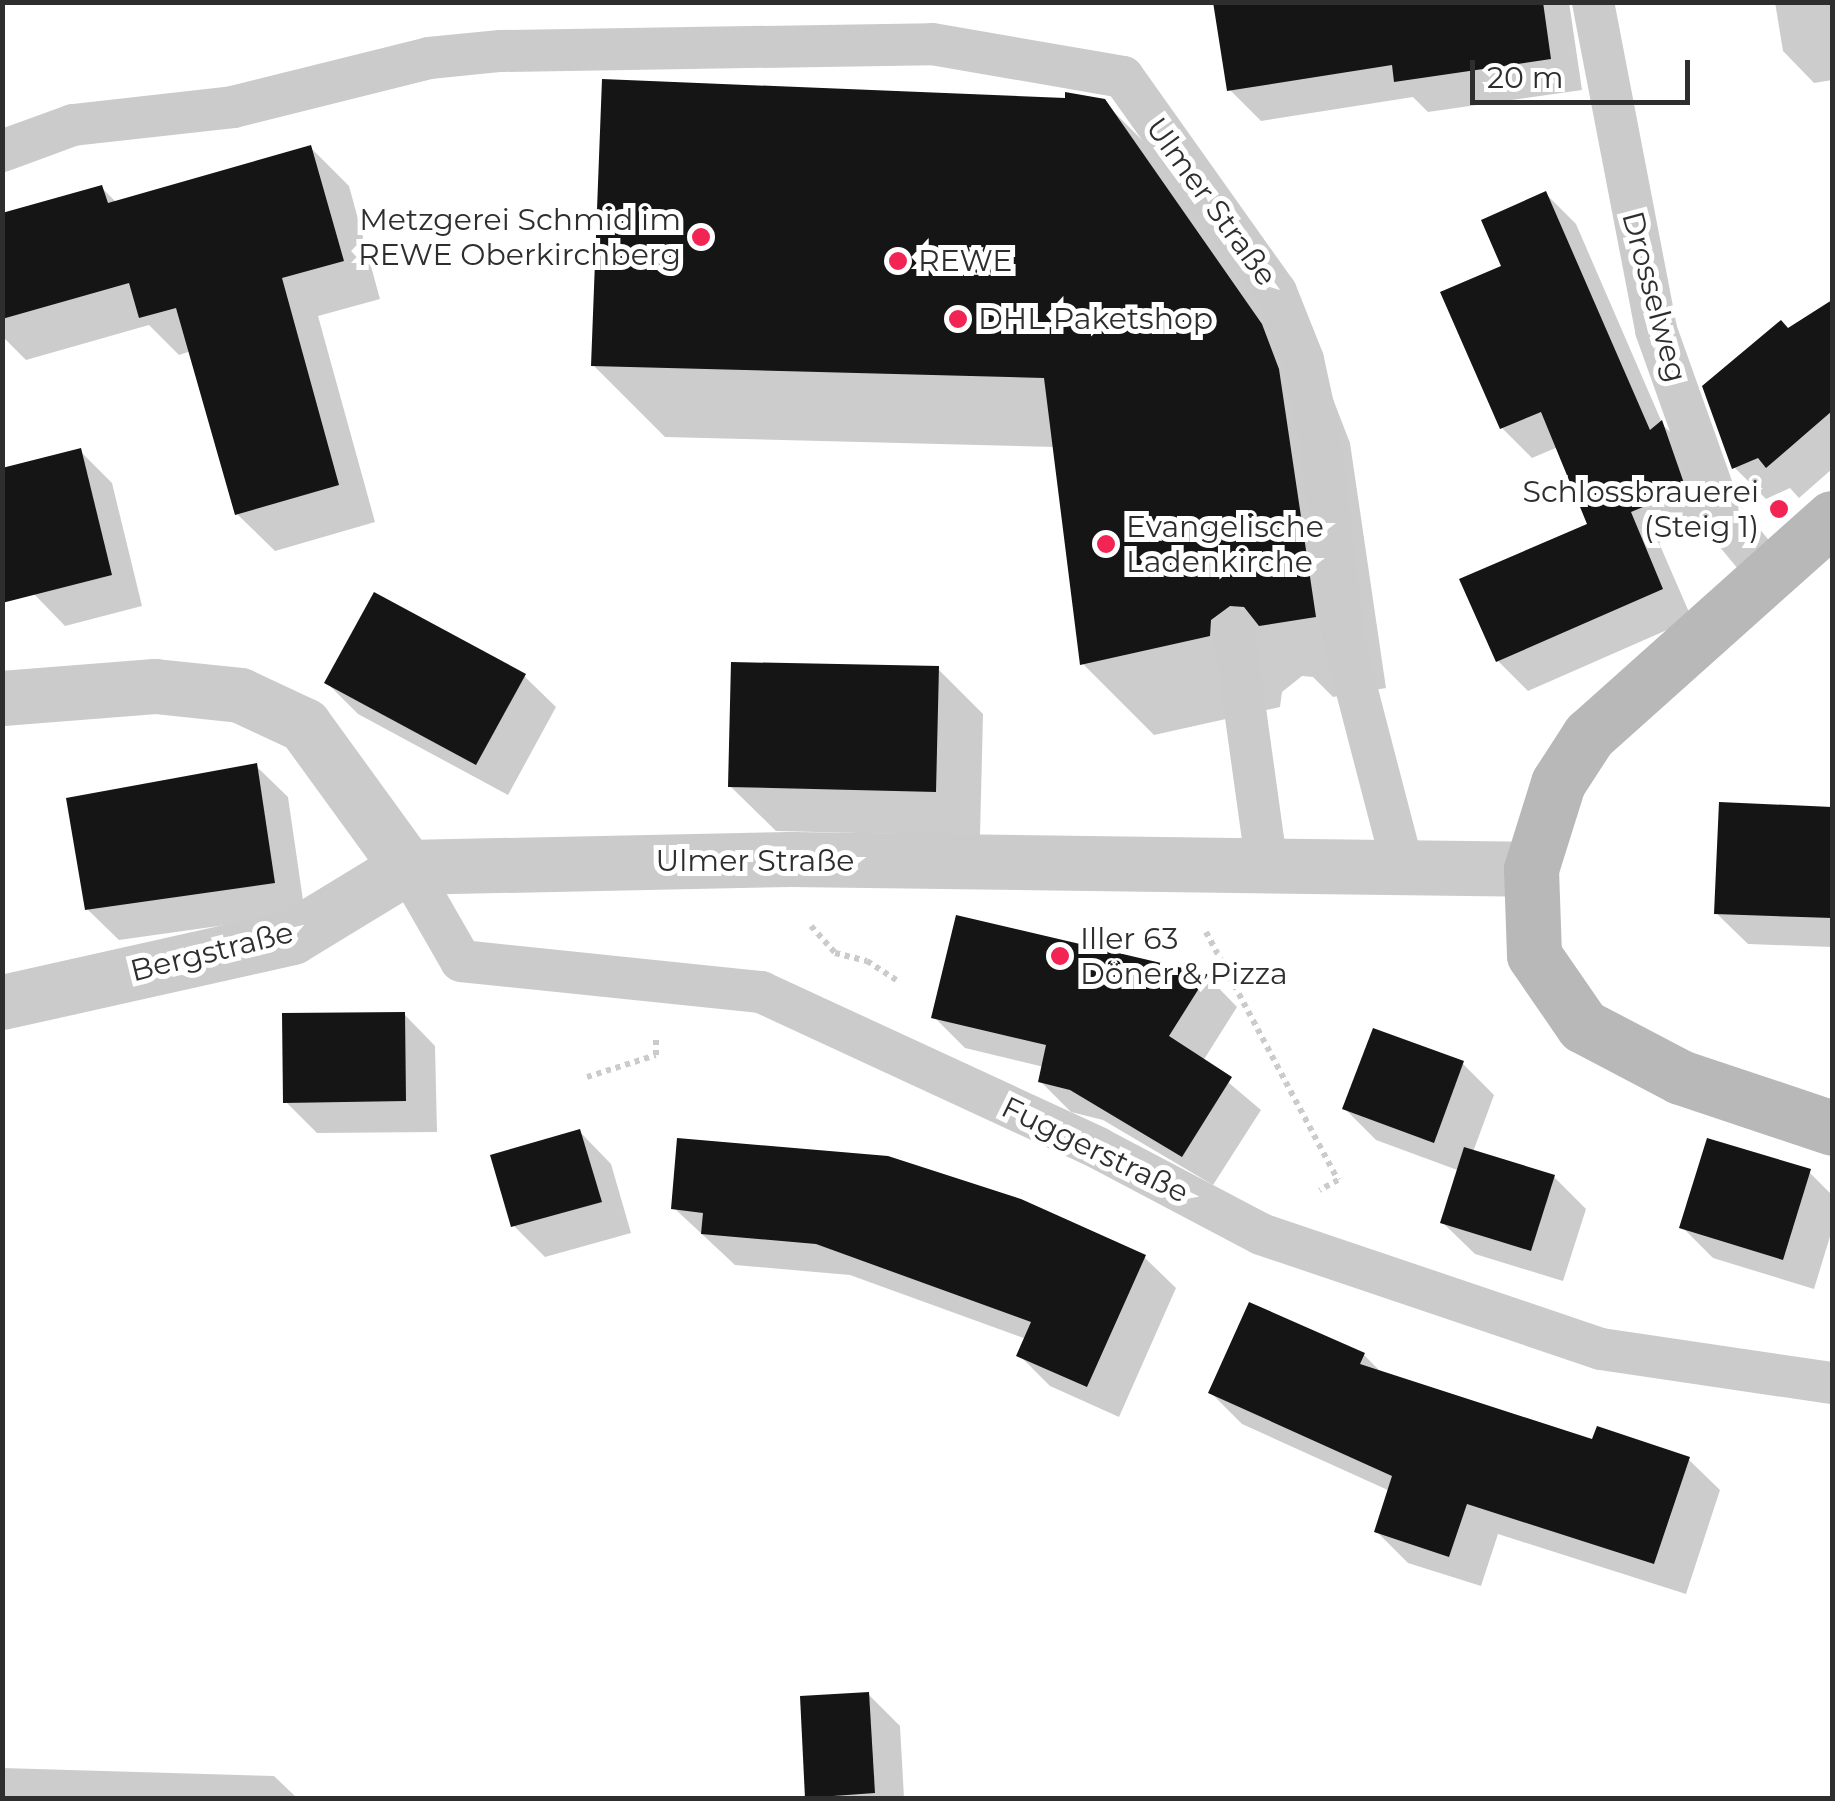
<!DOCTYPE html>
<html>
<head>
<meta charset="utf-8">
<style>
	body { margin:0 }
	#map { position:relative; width:1835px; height:1801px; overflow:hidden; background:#fff; font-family:Montserrat,sans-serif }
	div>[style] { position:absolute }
	.shadow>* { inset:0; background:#0003 }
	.building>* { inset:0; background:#151515 }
	.path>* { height:6px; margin-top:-3px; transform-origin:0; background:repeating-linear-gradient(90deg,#cbcbcb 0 5px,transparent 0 10px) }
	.service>* { height:42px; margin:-21px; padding:0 21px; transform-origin:21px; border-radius:21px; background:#cbcbcb }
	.minor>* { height:55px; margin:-27.5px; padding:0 27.5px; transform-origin:27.5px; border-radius:27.5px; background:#cbcbcb }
	.secondary>* { height:55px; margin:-27.5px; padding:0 27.5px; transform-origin:27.5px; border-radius:27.5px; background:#b8b8b8 }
	.dots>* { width:28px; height:28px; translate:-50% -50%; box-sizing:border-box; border:5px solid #fff; border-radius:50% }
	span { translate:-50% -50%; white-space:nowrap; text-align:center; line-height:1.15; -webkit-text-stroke:10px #fff; paint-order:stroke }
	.street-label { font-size:30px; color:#2e2e2e }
	.poi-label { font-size:30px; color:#2e2e2e }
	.right { translate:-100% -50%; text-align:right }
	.left { translate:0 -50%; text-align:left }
	.frame { position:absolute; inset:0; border:5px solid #2e2e2e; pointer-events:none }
	.scale { position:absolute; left:1470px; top:60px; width:220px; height:45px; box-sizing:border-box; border:5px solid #2e2e2e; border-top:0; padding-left:12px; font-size:30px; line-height:35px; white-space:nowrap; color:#2e2e2e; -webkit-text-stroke:8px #fff; paint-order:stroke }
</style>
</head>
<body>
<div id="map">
	<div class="shadow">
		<div style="clip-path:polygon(1216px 2px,1569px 2px,1582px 90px,1428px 112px,1413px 97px,1261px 121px,1230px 90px)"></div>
		<div style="clip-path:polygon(1775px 2px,1832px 2px,1832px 80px,1814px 83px,1783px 51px)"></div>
		<div style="clip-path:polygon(1104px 102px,1176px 174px,1333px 399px,1350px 443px,1386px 688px,1333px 697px,1313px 677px,1302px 676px,1282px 692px,1280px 707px,1154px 735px,1082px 663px,1055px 447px,665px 437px,593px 365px)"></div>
		<div style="clip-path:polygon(311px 148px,349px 186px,380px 299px,318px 316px,375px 522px,275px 551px,237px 514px,191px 351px,179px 355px,149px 325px,26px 360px,2px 336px,2px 216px,102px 188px,117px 203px)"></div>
		<div style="clip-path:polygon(1546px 194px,1576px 224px,1663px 425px,1691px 453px,1714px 519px,1659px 543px,1692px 619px,1528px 691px,1498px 661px,1591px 525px,1558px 447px,1532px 458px,1502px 428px,1443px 293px,1505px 267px)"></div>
		<div style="clip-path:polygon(1832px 303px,1832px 469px,1799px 498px,1790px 488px,1766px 499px,1734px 467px,1788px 331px)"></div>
		<div style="clip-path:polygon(80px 451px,112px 483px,142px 606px,65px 626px,34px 594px)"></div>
		<div style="clip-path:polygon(938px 669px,983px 714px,980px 836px,776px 831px,730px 786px)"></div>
		<div style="clip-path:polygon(524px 676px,556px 707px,508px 795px,358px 714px,327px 683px)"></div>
		<div style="clip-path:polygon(256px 766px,288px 797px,305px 914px,119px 940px,87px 909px)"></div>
		<div style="clip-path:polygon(1721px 805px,1832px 809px,1832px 947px,1748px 944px,1716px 913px)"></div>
		<div style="clip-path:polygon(958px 918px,1207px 976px,1237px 1007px,1203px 1061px,1261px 1110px,1213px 1185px,1103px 1120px,1071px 1112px,1040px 1081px,1044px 1067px,965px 1048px,934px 1017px)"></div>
		<div style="clip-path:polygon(404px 1014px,435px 1046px,437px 1132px,317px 1133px,286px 1102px)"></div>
		<div style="clip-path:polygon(1462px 1063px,1494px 1095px,1473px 1152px,1554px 1177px,1586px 1209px,1563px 1281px,1475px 1254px,1443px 1223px,1460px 1171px,1376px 1140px,1345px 1109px)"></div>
		<div style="clip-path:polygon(580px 1132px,611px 1164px,631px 1233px,545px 1257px,514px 1226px)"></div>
		<div style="clip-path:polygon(1809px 1172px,1832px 1195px,1832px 1230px,1814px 1289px,1713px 1258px,1682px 1227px)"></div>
		<div style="clip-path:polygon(674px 1208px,1144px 1257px,1176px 1288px,1119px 1417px,1050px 1386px,1019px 1355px,1026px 1339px,850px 1275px,735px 1265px)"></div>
		<div style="clip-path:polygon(1364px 1355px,1383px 1374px,1594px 1443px,1688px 1459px,1720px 1490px,1686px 1594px,1498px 1534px,1481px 1586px,1408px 1563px,1377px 1532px,1390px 1491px,1242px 1424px,1211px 1393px)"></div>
		<div style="clip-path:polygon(868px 1694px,900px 1726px,904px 1798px,810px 1798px)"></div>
		<div style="clip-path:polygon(2px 1768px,274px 1776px,297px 1798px,2px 1798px)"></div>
	</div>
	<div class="building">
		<div style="clip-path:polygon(1213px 2px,1543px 2px,1551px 59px,1394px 82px,1392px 65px,1227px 91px)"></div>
		<div style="clip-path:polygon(602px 79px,1065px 98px,1065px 92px,1105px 99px,1262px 324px,1279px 369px,1316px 617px,1259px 626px,1244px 607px,1230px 606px,1211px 620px,1210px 636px,1080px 665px,1044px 378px,591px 366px)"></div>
		<div style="clip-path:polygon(311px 145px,344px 261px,282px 278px,339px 485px,235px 515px,176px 308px,139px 318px,129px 283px,2px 319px,2px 213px,102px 185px,108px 203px)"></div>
		<div style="clip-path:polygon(1546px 191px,1650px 430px,1662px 420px,1686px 489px,1631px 512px,1663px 589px,1496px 662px,1459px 579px,1587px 524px,1541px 412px,1500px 429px,1440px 292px,1501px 266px,1481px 220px)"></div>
		<div style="clip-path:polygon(1832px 300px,1832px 411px,1766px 468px,1758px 458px,1732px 469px,1702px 386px,1781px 320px,1788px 328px)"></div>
		<div style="clip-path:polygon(81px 448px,112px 575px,2px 603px,2px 468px)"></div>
		<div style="clip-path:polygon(374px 592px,526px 674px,476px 765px,324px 683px)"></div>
		<div style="clip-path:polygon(731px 662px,939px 666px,936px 792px,728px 787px)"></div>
		<div style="clip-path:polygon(257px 763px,275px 883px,85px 910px,66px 798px)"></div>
		<div style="clip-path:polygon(1719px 802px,1832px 807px,1832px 918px,1714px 914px)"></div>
		<div style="clip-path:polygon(956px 915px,1208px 974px,1169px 1036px,1232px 1077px,1182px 1157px,1070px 1090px,1038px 1082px,1046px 1045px,931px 1018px)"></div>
		<div style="clip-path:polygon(405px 1012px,406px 1101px,283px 1103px,282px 1013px)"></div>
		<div style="clip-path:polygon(1373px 1028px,1464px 1061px,1434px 1143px,1342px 1109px)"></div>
		<div style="clip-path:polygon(580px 1129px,602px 1202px,511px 1227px,490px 1155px)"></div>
		<div style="clip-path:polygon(677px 1138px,888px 1156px,1021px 1199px,1146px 1255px,1087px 1387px,1016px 1356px,1031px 1322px,816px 1244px,701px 1234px,703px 1213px,671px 1209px)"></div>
		<div style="clip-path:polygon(1707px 1138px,1811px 1169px,1783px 1260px,1679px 1228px)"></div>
		<div style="clip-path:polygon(1464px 1147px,1555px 1175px,1531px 1251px,1440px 1223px)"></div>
		<div style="clip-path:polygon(1249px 1302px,1365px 1353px,1360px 1364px,1592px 1439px,1597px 1426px,1690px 1457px,1654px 1564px,1467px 1504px,1449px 1557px,1374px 1532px,1392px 1476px,1208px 1393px)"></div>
		<div style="clip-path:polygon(869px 1692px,875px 1793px,805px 1798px,800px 1696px)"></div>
	</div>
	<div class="path">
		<div style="left:811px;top:926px;width:36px;rotate:48deg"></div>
		<div style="left:835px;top:953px;width:33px;rotate:14deg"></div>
		<div style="left:867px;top:961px;width:35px;rotate:33deg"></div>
		<div style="left:1206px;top:932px;width:281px;rotate:62deg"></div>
		<div style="left:1338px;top:1180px;width:21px;rotate:151deg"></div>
		<div style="left:587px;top:1077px;width:72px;rotate:-17.7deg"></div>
		<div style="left:656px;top:1055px;width:16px;rotate:-90deg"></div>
	</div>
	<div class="service">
		<div style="left:1593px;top:2px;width:334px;rotate:79.1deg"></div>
		<div style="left:1656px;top:330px;width:200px;rotate:70.4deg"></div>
		<div style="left:1723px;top:518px;width:70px;rotate:50.2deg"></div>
		<div style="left:2px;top:151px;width:76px;rotate:-20.1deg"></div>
		<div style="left:73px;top:125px;width:161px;rotate:-6.4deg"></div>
		<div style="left:233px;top:107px;width:202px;rotate:-14deg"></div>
		<div style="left:429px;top:58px;width:72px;rotate:-5.6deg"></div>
		<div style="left:501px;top:51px;width:431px;rotate:-0.9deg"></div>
		<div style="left:932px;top:44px;width:194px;rotate:9.8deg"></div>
		<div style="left:1123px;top:77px;width:264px;rotate:54.6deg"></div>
		<div style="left:1276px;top:292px;width:73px;rotate:68.3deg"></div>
		<div style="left:1303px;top:360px;width:79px;rotate:77.6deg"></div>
		<div style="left:1320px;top:437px;width:205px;rotate:83.3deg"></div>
		<div style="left:1344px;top:641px;width:235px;rotate:75.4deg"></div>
		<div style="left:1234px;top:630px;width:239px;rotate:82.1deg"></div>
		<div style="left:407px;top:867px;width:108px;rotate:60.1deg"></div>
		<div style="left:461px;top:961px;width:302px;rotate:5.9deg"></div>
		<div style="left:761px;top:992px;width:371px;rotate:24.8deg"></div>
		<div style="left:1098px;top:1148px;width:184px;rotate:27.8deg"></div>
		<div style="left:1261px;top:1234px;width:359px;rotate:18.7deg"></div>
		<div style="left:1601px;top:1349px;width:233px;rotate:8.4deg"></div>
	</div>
	<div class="minor">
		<div style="left:2px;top:698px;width:153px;rotate:-4.5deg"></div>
		<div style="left:155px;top:686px;width:85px;rotate:6deg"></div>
		<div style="left:240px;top:695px;width:71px;rotate:25.1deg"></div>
		<div style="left:304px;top:725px;width:175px;rotate:54deg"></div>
		<div style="left:407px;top:867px;width:384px;rotate:-1.2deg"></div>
		<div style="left:791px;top:859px;width:740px;rotate:0.77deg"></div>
		<div style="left:2px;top:1002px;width:297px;rotate:-12.6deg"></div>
		<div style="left:292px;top:937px;width:135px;rotate:-31.3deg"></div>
	</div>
	<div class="secondary">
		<div style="left:1832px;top:518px;width:326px;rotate:138.2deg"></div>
		<div style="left:1589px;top:735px;width:57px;rotate:122.9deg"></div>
		<div style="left:1558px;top:783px;width:90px;rotate:107.4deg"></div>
		<div style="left:1531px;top:869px;width:86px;rotate:88deg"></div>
		<div style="left:1534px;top:955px;width:86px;rotate:55.4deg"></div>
		<div style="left:1583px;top:1026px;width:110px;rotate:27.7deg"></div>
		<div style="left:1680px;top:1077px;width:160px;rotate:18.5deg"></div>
	</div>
	<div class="dots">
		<div style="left:701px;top:237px;background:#f22453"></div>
		<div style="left:898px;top:261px;background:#f22453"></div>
		<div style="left:958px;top:319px;background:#f22453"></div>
		<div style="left:1779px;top:509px;background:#f22453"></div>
		<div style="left:1106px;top:544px;background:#f22453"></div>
		<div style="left:1060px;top:956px;background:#f22453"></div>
	</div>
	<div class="street-label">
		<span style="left:1211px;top:202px;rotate:54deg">Ulmer Straße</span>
		<span style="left:1654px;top:297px;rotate:75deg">Drosselweg</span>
		<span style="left:755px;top:861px">Ulmer Straße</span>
		<span style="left:212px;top:952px;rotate:-14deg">Bergstraße</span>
		<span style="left:1095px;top:1150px;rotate:26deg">Fuggerstraße</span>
	</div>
	<div class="poi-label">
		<span class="right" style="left:681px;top:237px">Metzgerei Schmid im<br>REWE Oberkirchberg</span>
		<span class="left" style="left:918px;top:261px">REWE</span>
		<span class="left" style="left:978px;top:319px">DHL Paketshop</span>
		<span class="right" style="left:1759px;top:509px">Schlossbrauerei<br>(Steig 1)</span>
		<span class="left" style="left:1126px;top:544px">Evangelische<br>Ladenkirche</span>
		<span class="left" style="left:1080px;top:956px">Iller 63<br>Döner &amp; Pizza</span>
	</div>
	<div class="frame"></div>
	<div class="scale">20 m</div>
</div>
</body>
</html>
